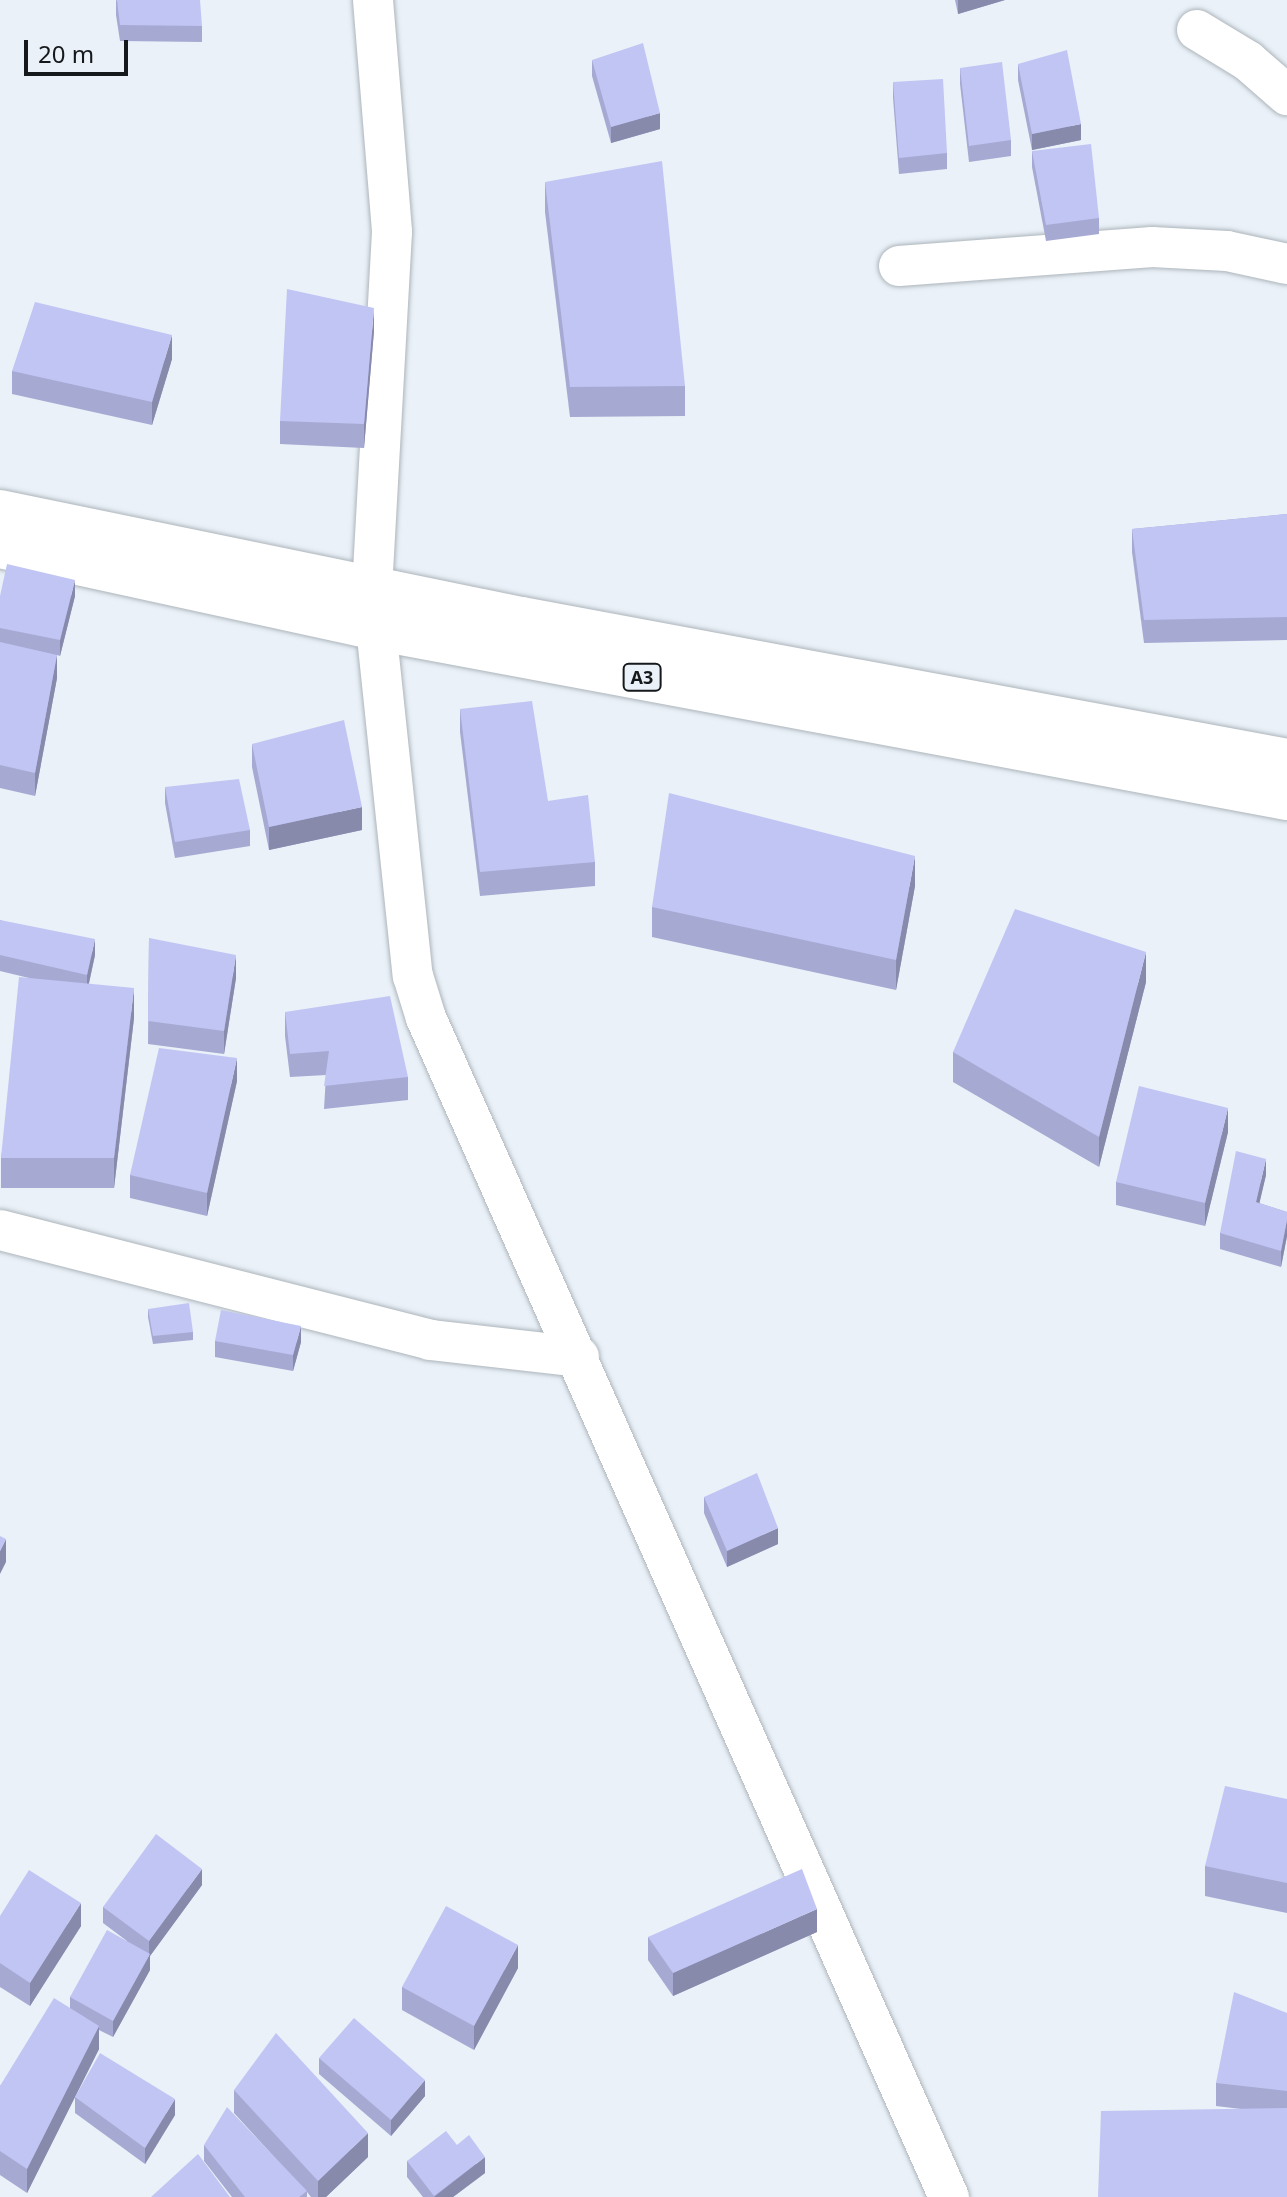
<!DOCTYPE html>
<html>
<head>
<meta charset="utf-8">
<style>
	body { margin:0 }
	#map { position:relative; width:1287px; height:2197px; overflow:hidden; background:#eaf1f8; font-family:"Noto Sans",sans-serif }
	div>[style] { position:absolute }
	.roads { filter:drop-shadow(0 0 2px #adb5bb) drop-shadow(0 0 2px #adb5bb) }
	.minor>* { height:40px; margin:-20px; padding:0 20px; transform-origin:20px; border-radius:20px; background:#fff }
	.primary>* { height:44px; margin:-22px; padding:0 22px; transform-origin:22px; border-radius:22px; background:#fff }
	.wall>* { inset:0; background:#a6a9d2 }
	.shaded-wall>* { inset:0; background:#878aab }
	.building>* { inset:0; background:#c1c5f4 }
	span { translate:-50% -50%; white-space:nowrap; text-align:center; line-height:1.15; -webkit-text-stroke:7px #eaf1f8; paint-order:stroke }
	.shield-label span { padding:2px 6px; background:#eaf1f8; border:2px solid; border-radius:6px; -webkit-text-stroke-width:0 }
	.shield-label { font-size:18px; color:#16191b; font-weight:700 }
	.scale { position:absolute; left:24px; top:40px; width:104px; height:36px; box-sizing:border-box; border:4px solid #16191b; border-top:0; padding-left:10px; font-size:24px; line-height:28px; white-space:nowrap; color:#16191b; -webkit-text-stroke:6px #eaf1f8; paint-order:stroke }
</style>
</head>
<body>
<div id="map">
	<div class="roads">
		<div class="minor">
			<div style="left:373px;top:0;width:233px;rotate:85.3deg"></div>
			<div style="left:392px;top:232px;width:358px;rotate:93.2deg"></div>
			<div style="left:372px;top:589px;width:389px;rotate:84deg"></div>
			<div style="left:413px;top:976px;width:44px;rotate:72.8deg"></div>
			<div style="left:426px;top:1018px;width:1290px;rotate:66.08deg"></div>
			<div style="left:1197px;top:30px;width:60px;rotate:31.3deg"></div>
			<div style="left:1248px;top:61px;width:52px;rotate:41.1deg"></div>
			<div style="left:899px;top:266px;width:254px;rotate:-4.3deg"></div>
			<div style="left:1152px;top:247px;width:75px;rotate:3.1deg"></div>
			<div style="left:1227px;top:251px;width:61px;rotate:12.2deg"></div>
			<div style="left:0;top:1230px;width:444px;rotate:14.3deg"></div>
			<div style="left:430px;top:1340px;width:150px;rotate:6.5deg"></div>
		</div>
		<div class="primary">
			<div style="left:0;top:512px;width:532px;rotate:11.61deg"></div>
			<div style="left:521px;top:619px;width:779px;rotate:10.5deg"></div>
			<div style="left:0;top:546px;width:384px;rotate:12.3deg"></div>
			<div style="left:375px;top:628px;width:928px;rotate:10.56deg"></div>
		</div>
	</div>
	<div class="wall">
		<div style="clip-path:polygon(116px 0,202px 26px,202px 42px,120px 41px,116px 15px)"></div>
		<div style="clip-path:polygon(955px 0,1005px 0,958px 14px)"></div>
		<div style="clip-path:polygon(592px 60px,660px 129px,611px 143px,592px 76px)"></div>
		<div style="clip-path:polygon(1018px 64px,1081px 140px,1032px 150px,1018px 80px)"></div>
		<div style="clip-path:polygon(960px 68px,1011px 140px,1011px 156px,969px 162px,960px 84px)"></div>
		<div style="clip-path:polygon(893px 82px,947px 153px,947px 169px,899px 174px,893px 98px)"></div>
		<div style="clip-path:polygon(1032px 151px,1099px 218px,1099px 234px,1046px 241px,1032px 167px)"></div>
		<div style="clip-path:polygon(545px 182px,685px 386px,685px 416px,570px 417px,545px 212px)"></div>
		<div style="clip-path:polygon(374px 331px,364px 448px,280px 444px,280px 421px)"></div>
		<div style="clip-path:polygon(172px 359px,152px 425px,12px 394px,12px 371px)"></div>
		<div style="clip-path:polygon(1287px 514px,1287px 640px,1144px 643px,1132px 552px,1132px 529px)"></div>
		<div style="clip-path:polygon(0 596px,75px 596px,60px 656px,57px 655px,57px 678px,35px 796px,0 788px)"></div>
		<div style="clip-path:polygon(460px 709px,548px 801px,595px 862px,595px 886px,480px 896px,460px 732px)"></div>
		<div style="clip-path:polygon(252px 744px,362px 830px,269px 850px,252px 767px)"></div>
		<div style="clip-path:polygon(165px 787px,250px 830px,250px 846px,175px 858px,165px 803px)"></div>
		<div style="clip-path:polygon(915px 886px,896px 990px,652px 937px,652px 907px)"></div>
		<div style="clip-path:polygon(0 920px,95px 955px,89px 984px,134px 1018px,114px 1188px,1px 1188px,1px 1158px,29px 978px,0 971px)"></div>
		<div style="clip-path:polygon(149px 938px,236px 978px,224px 1054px,148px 1044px)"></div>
		<div style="clip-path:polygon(1146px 982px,1099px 1167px,953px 1082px,953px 1052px)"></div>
		<div style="clip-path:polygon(285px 1012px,408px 1077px,408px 1100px,324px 1109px,326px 1075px,290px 1077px,285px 1036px)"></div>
		<div style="clip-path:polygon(237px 1081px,207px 1216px,130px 1198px,130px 1175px)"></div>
		<div style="clip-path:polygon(1228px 1132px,1205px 1226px,1116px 1205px,1116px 1182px)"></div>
		<div style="clip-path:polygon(1266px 1175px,1259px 1203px,1287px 1212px,1287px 1236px,1281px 1267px,1220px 1249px,1220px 1233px)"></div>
		<div style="clip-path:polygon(148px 1309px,193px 1332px,193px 1340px,153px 1344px,148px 1317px)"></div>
		<div style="clip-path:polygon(215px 1341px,301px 1342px,293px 1371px,215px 1357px)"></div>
		<div style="clip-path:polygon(704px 1497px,778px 1544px,727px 1567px,704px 1513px)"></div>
		<div style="clip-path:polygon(1287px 1799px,1287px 1913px,1205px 1896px,1205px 1866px)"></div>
		<div style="clip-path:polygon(202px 1885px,150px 1956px,150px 1970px,113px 2037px,99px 2030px,99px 2049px,27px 2193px,0 2175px,0 2086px,70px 2008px,70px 1997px,127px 1941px,103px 1923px,103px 1907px)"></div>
		<div style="clip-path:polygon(0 1916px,81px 1926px,30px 2006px,0 1987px)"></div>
		<div style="clip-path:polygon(817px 1932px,673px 1996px,648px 1960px,648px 1937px)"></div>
		<div style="clip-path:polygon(518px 1968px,474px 2050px,402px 2010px,402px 1987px)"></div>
		<div style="clip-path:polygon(1287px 2013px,1287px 2197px,1241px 2109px,1216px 2106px,1216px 2083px)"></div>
		<div style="clip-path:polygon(319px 2058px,425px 2096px,391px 2136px,319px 2074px)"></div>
		<div style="clip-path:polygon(234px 2090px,368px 2157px,326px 2197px,311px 2197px,307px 2192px,307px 2197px,232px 2197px,204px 2161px,204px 2145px,276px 2159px,234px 2113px)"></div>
		<div style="clip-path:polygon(75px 2097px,175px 2115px,145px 2164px,75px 2113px)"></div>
		<div style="clip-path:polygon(457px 2145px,485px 2173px,453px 2197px,423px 2197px,407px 2177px,407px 2161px)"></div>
	</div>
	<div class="shaded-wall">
		<div style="clip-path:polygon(958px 0,1005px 0,958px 14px)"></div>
		<div style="clip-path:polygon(660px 113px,660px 129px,611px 143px,611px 127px)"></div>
		<div style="clip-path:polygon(1081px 124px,1081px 140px,1032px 150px,1032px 134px)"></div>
		<div style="clip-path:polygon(374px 308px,374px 331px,364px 448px,364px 424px)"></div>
		<div style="clip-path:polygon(172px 335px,172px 359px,152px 425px,152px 402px)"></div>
		<div style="clip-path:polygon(75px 580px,75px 596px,60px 656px,60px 640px)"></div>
		<div style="clip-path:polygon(57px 655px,57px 678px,35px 796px,35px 773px)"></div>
		<div style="clip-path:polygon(362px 807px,362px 830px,269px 850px,269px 827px)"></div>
		<div style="clip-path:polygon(915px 856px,915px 886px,896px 990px,896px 960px)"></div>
		<div style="clip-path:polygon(95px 939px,95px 955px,87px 991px,87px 975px)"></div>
		<div style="clip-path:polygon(1146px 952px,1146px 982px,1099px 1167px,1099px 1137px)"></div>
		<div style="clip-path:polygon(236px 955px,236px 978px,224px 1054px,224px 1031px)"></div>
		<div style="clip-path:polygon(134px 988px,134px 1018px,114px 1188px,114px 1158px)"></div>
		<div style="clip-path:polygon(237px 1058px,237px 1081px,207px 1216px,207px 1193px)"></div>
		<div style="clip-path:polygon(1228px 1108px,1228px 1132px,1205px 1226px,1205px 1203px)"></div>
		<div style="clip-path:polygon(1266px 1159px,1266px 1175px,1256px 1218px,1256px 1202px)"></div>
		<div style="clip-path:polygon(1287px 1220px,1287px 1236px,1281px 1267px,1281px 1251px)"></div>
		<div style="clip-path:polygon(301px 1326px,301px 1342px,293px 1371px,293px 1355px)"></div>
		<div style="clip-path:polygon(778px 1528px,778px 1544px,727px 1567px,727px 1551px)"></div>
		<div style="clip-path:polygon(6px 1539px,6px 1562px,0 1574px,0 1551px)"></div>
		<div style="clip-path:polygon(202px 1869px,202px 1885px,150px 1956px,150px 1970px,113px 2037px,113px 2021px,149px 1956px,149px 1941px)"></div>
		<div style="clip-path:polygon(81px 1903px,81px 1926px,30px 2006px,30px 1983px)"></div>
		<div style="clip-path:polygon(817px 1909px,817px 1932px,673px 1996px,673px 1973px)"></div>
		<div style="clip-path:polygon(518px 1945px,518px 1968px,474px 2050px,474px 2026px)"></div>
		<div style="clip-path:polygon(99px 2026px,99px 2049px,27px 2193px,27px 2169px)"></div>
		<div style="clip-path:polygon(425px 2080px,425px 2096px,391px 2136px,391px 2120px)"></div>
		<div style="clip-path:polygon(175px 2099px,175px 2115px,145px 2164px,145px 2148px)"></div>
		<div style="clip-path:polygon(368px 2133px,368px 2157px,326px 2197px,318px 2197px,318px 2181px)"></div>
		<div style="clip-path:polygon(485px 2157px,485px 2173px,453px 2197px,434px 2197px)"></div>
	</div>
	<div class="building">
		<div style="clip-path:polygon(117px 0,200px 0,202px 26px,120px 25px)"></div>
		<div style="clip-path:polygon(643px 43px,660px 113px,611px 127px,592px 60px)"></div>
		<div style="clip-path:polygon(1067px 50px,1081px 124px,1032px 134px,1018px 64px)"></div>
		<div style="clip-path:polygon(1002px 62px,1011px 140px,969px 146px,960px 68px)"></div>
		<div style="clip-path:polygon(943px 79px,947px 153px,899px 158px,893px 82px)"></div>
		<div style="clip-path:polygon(1091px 144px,1099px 218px,1046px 225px,1032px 151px)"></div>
		<div style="clip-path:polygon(662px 161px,685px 386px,570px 387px,545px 182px)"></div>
		<div style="clip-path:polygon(287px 289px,374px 308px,364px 424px,280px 421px)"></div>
		<div style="clip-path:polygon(35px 302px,172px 335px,152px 402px,12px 371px)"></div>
		<div style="clip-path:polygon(1287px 514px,1287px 617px,1144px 620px,1132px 529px)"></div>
		<div style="clip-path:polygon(7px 564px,75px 580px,60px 640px,0 628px,0 596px)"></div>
		<div style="clip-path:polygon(0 642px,57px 655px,35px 773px,0 765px)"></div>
		<div style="clip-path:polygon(532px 701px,548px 801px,588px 795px,595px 862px,480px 872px,460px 709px)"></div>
		<div style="clip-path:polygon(344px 720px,362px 807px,269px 827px,252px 744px)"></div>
		<div style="clip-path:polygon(239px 779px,250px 830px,175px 842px,165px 787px)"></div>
		<div style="clip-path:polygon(669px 793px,915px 856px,896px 960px,652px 907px)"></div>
		<div style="clip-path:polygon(1015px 909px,1146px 952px,1099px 1137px,953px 1052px)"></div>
		<div style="clip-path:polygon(0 920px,95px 939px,87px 975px,0 955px)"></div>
		<div style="clip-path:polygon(149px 938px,236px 955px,224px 1031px,148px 1021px)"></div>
		<div style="clip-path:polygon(19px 977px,134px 988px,114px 1158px,1px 1158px)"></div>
		<div style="clip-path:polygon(390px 996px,408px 1077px,324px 1086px,329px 1051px,290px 1054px,285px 1012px)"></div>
		<div style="clip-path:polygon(159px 1048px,237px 1058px,207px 1193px,130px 1175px)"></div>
		<div style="clip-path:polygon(1139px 1086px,1228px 1108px,1205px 1203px,1116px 1182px)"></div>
		<div style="clip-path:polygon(1236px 1151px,1266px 1159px,1256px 1202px,1287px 1212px,1287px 1220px,1281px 1251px,1220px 1233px)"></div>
		<div style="clip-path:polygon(189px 1303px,193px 1332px,153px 1336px,148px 1309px)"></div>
		<div style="clip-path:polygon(221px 1310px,301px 1326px,293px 1355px,215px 1341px)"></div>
		<div style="clip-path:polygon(757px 1473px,778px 1528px,727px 1551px,704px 1497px)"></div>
		<div style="clip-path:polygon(0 1536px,6px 1539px,0 1551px)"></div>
		<div style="clip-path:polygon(1225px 1786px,1287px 1799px,1287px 1883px,1205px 1866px)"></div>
		<div style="clip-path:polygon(156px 1834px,202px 1869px,149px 1941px,103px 1907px)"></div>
		<div style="clip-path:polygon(802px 1869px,817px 1909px,673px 1973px,648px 1937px)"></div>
		<div style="clip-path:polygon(29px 1870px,81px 1903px,30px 1983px,0 1963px,0 1916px)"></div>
		<div style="clip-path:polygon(446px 1906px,518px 1945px,474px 2026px,402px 1987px)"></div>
		<div style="clip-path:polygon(107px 1930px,150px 1954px,113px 2021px,70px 1997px)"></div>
		<div style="clip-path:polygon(1234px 1992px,1287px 2013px,1287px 2091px,1216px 2083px)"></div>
		<div style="clip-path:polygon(54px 1998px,99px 2026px,27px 2169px,0 2151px,0 2086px)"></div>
		<div style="clip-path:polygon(354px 2018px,425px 2080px,391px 2120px,319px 2058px)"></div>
		<div style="clip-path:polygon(276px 2033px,368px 2133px,318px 2181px,234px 2090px)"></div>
		<div style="clip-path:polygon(100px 2053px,175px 2099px,145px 2148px,75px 2097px)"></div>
		<div style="clip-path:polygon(227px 2107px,307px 2191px,299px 2197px,245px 2197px,204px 2145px)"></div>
		<div style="clip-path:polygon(1287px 2108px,1287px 2197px,1098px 2197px,1101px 2111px)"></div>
		<div style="clip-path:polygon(446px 2131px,457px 2145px,469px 2135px,485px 2157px,434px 2196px,407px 2161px)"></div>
		<div style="clip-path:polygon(198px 2154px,230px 2197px,151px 2197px)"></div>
	</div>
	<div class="shield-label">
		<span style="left:642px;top:677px">A3</span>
	</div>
	<div class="scale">20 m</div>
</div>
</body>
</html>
